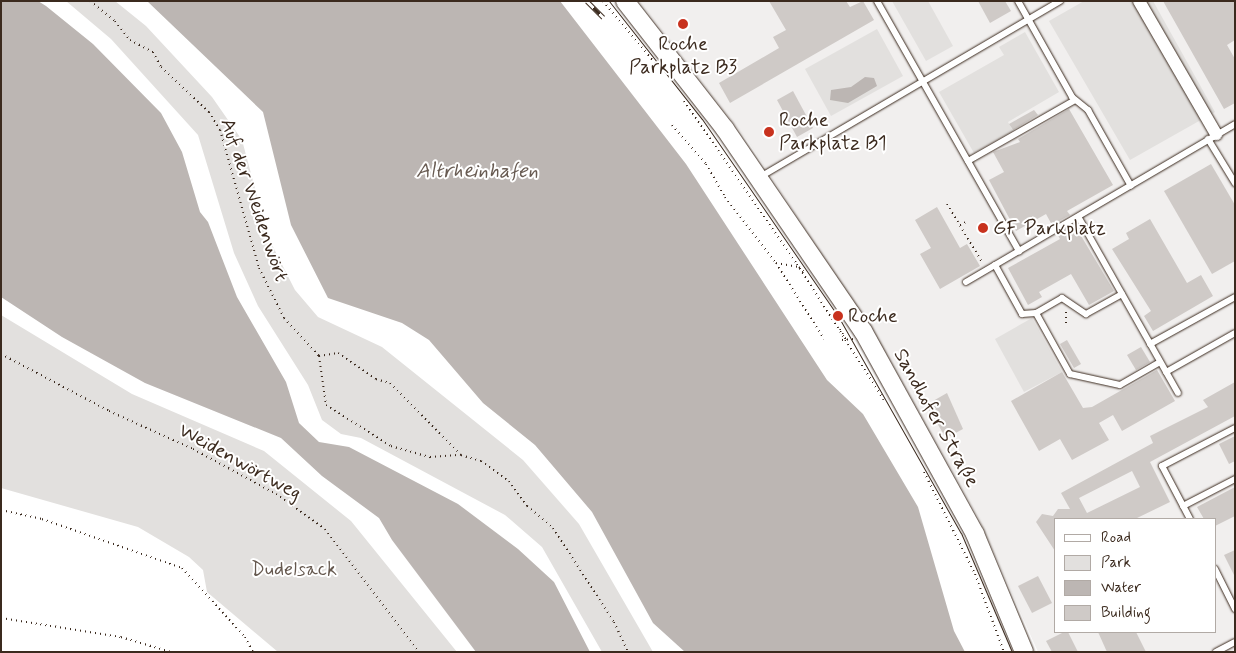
<!DOCTYPE html>
<html>
<head>
<meta charset="utf-8">
<style>
	body { margin:0 }
	#map { position:relative; width:1236px; height:653px; overflow:hidden; background:#fff; font-family:Mynerve,sans-serif }
	div>[style] { position:absolute }
	.built>* { inset:0; background:#f1efee }
	.green>* { inset:0; background:#e2e0de }
	.water>* { inset:0; background:#bcb6b3 }
	.building>* { inset:0; background:#cfcac7 }
	.path>* { height:2px; margin-top:-1px; transform-origin:0; background:repeating-linear-gradient(90deg,#3b2a1e 0 1px,transparent 0 5px) }
	.roads { filter:drop-shadow(0 0 1px #3b2a1e) drop-shadow(0 0 1px #3b2a1e) }
	.lane>* { height:6px; margin:-3px; padding:0 3px; transform-origin:3px; border-radius:3px; background:#fff }
	.street>* { height:12px; margin:-6px; padding:0 6px; transform-origin:6px; border-radius:6px; background:#fff }
	.secondary>* { height:18px; margin:-9px; padding:0 9px; transform-origin:9px; border-radius:9px; background:#fff }
	.tram>* { height:1px; margin:-0.5px; padding:0 0.5px; transform-origin:0.5px; border-radius:0.5px; background:#3b2a1e }
	.rail>* { height:5px; margin-top:-2.5px; transform-origin:0; background:repeating-linear-gradient(90deg,#fff 0 9px,#3b2a1e 0 18px); box-sizing:border-box; border-block:1px solid #3b2a1e }
	.dots>* { width:14px; height:14px; translate:-50% -50%; box-sizing:border-box; border:2px solid #fff; border-radius:50% }
	span { translate:-50% -50%; white-space:nowrap; text-align:center; line-height:1.15; -webkit-text-stroke:4px #fff; paint-order:stroke }
	.poi-label { font-size:20px; color:#3b2a1e }
	.left { translate:0 -50%; text-align:left }
	.street-label { font-size:20px; color:#3b2a1e }
	.park-label { font-size:20px; color:#65584e }
	.water-label { font-size:21px; color:#685b52; font-style:italic }
	.frame { position:absolute; inset:0; border:2px solid #3b2a1e; pointer-events:none }
	.legend { position:absolute; left:1054px; top:518px; width:162px; height:115px; box-sizing:border-box; background:#fff; border:1px solid #b1aaa5; margin:0; padding:6px 9px; list-style:none; font-size:15px; color:#3b2a1e }
	.legend li { display:flex; align-items:center; gap:10px; height:25px }
	.legend b { width:25px; border:1px solid #b1aaa5 }
</style>
</head>
<body>
<div id="map">
	<div class="built">
		<div style="clip-path:polygon(evenodd,639px 1px,1235px 1px,1235px 652px,1038px 652px,979px 519px,889px 358px,749px 143px,639px 1px,1055px 519px,1215px 519px,1215px 632px,1055px 632px,1055px 519px)"></div>
	</div>
	<div class="green">
		<div style="clip-path:polygon(66px 1px,115px 1px,146px 26px,212px 97px,242px 140px,268px 237px,295px 290px,318px 317px,382px 347px,523px 460px,579px 524px,653px 652px,602px 652px,542px 547px,505px 515px,361px 438px,341px 434px,322px 420px,308px 385px,258px 306px,234px 253px,198px 135px,111px 39px)"></div>
		<div style="clip-path:polygon(892px 1px,928px 1px,953px 46px,926px 61px)"></div>
		<div style="clip-path:polygon(1084px 1px,1153px 1px,1215px 112px,1130px 160px,1049px 21px)"></div>
		<div style="clip-path:polygon(877px 29px,903px 76px,831px 116px,805px 69px)"></div>
		<div style="clip-path:polygon(1025px 32px,1059px 92px,1008px 122px,1013px 131px,974px 153px,939px 92px,1004px 55px,999px 47px)"></div>
		<div style="clip-path:polygon(1px 315px,132px 394px,264px 451px,351px 521px,457px 652px,278px 652px,207px 592px,203px 570px,189px 557px,138px 527px,1px 488px)"></div>
		<div style="clip-path:polygon(1032px 318px,1062px 372px,1024px 392px,995px 339px)"></div>
	</div>
	<div class="water">
		<div style="clip-path:polygon(1px 1px,38px 1px,46px 6px,93px 44px,161px 113px,182px 152px,200px 212px,208px 222px,237px 297px,286px 382px,299px 423px,319px 442px,349px 447px,458px 504px,518px 549px,554px 582px,590px 652px,476px 652px,392px 540px,379px 518px,322px 476px,281px 438px,145px 383px,62px 337px,1px 297px)"></div>
		<div style="clip-path:polygon(147px 1px,560px 1px,686px 164px,827px 380px,863px 414px,918px 507px,954px 631px,965px 652px,685px 652px,653px 623px,592px 512px,535px 445px,483px 403px,429px 340px,402px 323px,328px 298px,291px 225px,263px 112px)"></div>
		<div style="clip-path:polygon(865px 77px,874px 78px,877px 86px,848px 103px,830px 100px,831px 90px,851px 87px)"></div>
	</div>
	<div class="building">
		<div style="clip-path:polygon(769px 1px,846px 1px,850px 7px,863px 1px,874px 20px,730px 103px,719px 83px,779px 48px,773px 37px,786px 30px)"></div>
		<div style="clip-path:polygon(978px 1px,1005px 1px,1011px 11px,990px 23px)"></div>
		<div style="clip-path:polygon(1163px 1px,1235px 1px,1235px 40px,1227px 45px,1235px 59px,1235px 103px,1224px 109px)"></div>
		<div style="clip-path:polygon(793px 91px,813px 128px,797px 137px,777px 100px)"></div>
		<div style="clip-path:polygon(1069px 109px,1113px 185px,1067px 211px,1070px 215px,1052px 225px,1046px 214px,1016px 231px,989px 180px,1004px 172px,993px 152px,1020px 142px,1018px 139px)"></div>
		<div style="clip-path:polygon(1034px 110px,1038px 115px,1013px 130px,1009px 124px)"></div>
		<div style="clip-path:polygon(1211px 164px,1235px 205px,1235px 261px,1212px 274px,1164px 191px)"></div>
		<div style="clip-path:polygon(937px 207px,960px 248px,967px 244px,980px 266px,940px 289px,920px 254px,931px 248px,915px 220px)"></div>
		<div style="clip-path:polygon(1150px 219px,1187px 283px,1201px 275px,1213px 296px,1153px 331px,1144px 316px,1151px 311px,1112px 249px,1129px 239px,1126px 233px)"></div>
		<div style="clip-path:polygon(1074px 224px,1114px 291px,1089px 305px,1071px 274px,1039px 292px,1042px 297px,1028px 305px,1008px 268px,1060px 239px,1057px 234px)"></div>
		<div style="clip-path:polygon(1067px 340px,1081px 364px,1074px 368px,1060px 344px)"></div>
		<div style="clip-path:polygon(1141px 347px,1150px 362px,1136px 370px,1127px 355px)"></div>
		<div style="clip-path:polygon(1157px 370px,1175px 401px,1122px 431px,1113px 415px,1099px 423px,1109px 440px,1072px 460px,1060px 439px,1039px 451px,1011px 401px,1062px 372px,1083px 408px,1092px 407px)"></div>
		<div style="clip-path:polygon(evenodd,1235px 382px,1235px 416px,1150px 462px,1170px 502px,1135px 519px,1055px 519px,1055px 551px,1036px 522px,1042px 514px,1053px 516px,1058px 509px,1070px 509px,1061px 493px,1153px 443px,1150px 436px,1208px 407px,1203px 400px,1235px 382px,1132px 471px,1140px 487px,1087px 513px,1079px 498px,1132px 471px)"></div>
		<div style="clip-path:polygon(947px 393px,963px 429px,946px 438px,926px 405px)"></div>
		<div style="clip-path:polygon(1235px 436px,1235px 461px,1229px 464px,1219px 444px)"></div>
		<div style="clip-path:polygon(1235px 487px,1235px 516px,1215px 526px,1215px 519px,1204px 519px,1197px 507px)"></div>
		<div style="clip-path:polygon(1235px 550px,1235px 577px,1224px 555px)"></div>
		<div style="clip-path:polygon(1038px 576px,1052px 603px,1032px 613px,1018px 586px)"></div>
		<div style="clip-path:polygon(1064px 632px,1068px 632px,1078px 652px,1052px 652px,1046px 641px)"></div>
		<div style="clip-path:polygon(1098px 632px,1136px 632px,1146px 652px,1107px 652px)"></div>
	</div>
	<div class="path">
		<div style="left:90px;top:1px;width:32px;rotate:39deg"></div>
		<div style="left:115px;top:21px;width:24px;rotate:52deg"></div>
		<div style="left:130px;top:40px;width:26px;rotate:28deg"></div>
		<div style="left:153px;top:52px;width:17px;rotate:62deg"></div>
		<div style="left:161px;top:67px;width:66px;rotate:43.2deg"></div>
		<div style="left:209px;top:112px;width:21px;rotate:59deg"></div>
		<div style="left:220px;top:130px;width:143px;rotate:74.2deg"></div>
		<div style="left:259px;top:268px;width:56px;rotate:63.4deg"></div>
		<div style="left:284px;top:318px;width:52px;rotate:47.4deg"></div>
		<div style="left:319px;top:356px;width:49px;rotate:81.9deg"></div>
		<div style="left:326px;top:405px;width:77px;rotate:32.2deg"></div>
		<div style="left:391px;top:446px;width:41px;rotate:15.8deg"></div>
		<div style="left:430px;top:457px;width:31px;rotate:-4deg"></div>
		<div style="left:603px;top:1px;width:81px;rotate:50deg"></div>
		<div style="left:684px;top:101px;width:198px;rotate:55.3deg"></div>
		<div style="left:797px;top:264px;width:161px;rotate:57.4deg"></div>
		<div style="left:672px;top:125px;width:52px;rotate:48.9deg"></div>
		<div style="left:706px;top:164px;width:38px;rotate:60deg"></div>
		<div style="left:725px;top:197px;width:83px;rotate:52.3deg"></div>
		<div style="left:776px;top:263px;width:23px;rotate:10deg"></div>
		<div style="left:799px;top:267px;width:7px;rotate:45deg"></div>
		<div style="left:947px;top:204px;width:68px;rotate:58.9deg"></div>
		<div style="left:960px;top:225px;width:7px;rotate:-27deg"></div>
		<div style="left:776px;top:263px;width:90px;rotate:57.7deg"></div>
		<div style="left:1066px;top:323px;width:12px;rotate:-90deg"></div>
		<div style="left:840px;top:329px;width:13px;rotate:61deg"></div>
		<div style="left:842px;top:340px;width:11px;rotate:-5deg"></div>
		<div style="left:1px;top:354px;width:122px;rotate:27.8deg"></div>
		<div style="left:109px;top:411px;width:92px;rotate:24.3deg"></div>
		<div style="left:193px;top:449px;width:94px;rotate:28.5deg"></div>
		<div style="left:276px;top:494px;width:60px;rotate:35.5deg"></div>
		<div style="left:325px;top:529px;width:155px;rotate:52.6deg"></div>
		<div style="left:319px;top:356px;width:19px;rotate:-9deg"></div>
		<div style="left:338px;top:353px;width:46px;rotate:34.4deg"></div>
		<div style="left:376px;top:379px;width:15px;rotate:16deg"></div>
		<div style="left:390px;top:383px;width:101px;rotate:45.4deg"></div>
		<div style="left:461px;top:455px;width:21px;rotate:17deg"></div>
		<div style="left:481px;top:461px;width:34px;rotate:36deg"></div>
		<div style="left:509px;top:481px;width:31px;rotate:54deg"></div>
		<div style="left:527px;top:506px;width:34px;rotate:40deg"></div>
		<div style="left:553px;top:528px;width:112px;rotate:57deg"></div>
		<div style="left:614px;top:622px;width:33px;rotate:65deg"></div>
		<div style="left:924px;top:472px;width:114px;rotate:63.4deg"></div>
		<div style="left:975px;top:574px;width:83px;rotate:69.6deg"></div>
		<div style="left:1px;top:510px;width:42px;rotate:12.4deg"></div>
		<div style="left:42px;top:519px;width:148px;rotate:19.3deg"></div>
		<div style="left:182px;top:568px;width:93px;rotate:47.6deg"></div>
		<div style="left:245px;top:637px;width:17px;rotate:62deg"></div>
		<div style="left:1px;top:618px;width:121px;rotate:9deg"></div>
		<div style="left:121px;top:637px;width:52px;rotate:16.7deg"></div>
	</div>
	<div class="roads">
		<div class="lane">
			<div style="left:877px;top:1px;width:288px;rotate:60.4deg"></div>
			<div style="left:1018px;top:1px;width:110px;rotate:60.6deg"></div>
			<div style="left:1072px;top:97px;width:21px;rotate:39deg"></div>
			<div style="left:1088px;top:110px;width:87px;rotate:60.5deg"></div>
			<div style="left:1208px;top:139px;width:52px;rotate:58.5deg"></div>
			<div style="left:968px;top:161px;width:123px;rotate:-29.7deg"></div>
			<div style="left:760px;top:177px;width:348px;rotate:-30.4deg"></div>
			<div style="left:1079px;top:218px;width:201px;rotate:60.5deg"></div>
			<div style="left:995px;top:265px;width:56px;rotate:61.1deg"></div>
			<div style="left:1022px;top:314px;width:14px;rotate:-4deg"></div>
			<div style="left:1036px;top:313px;width:30px;rotate:-30deg"></div>
			<div style="left:1062px;top:298px;width:29px;rotate:34deg"></div>
			<div style="left:1086px;top:314px;width:41px;rotate:-29.1deg"></div>
			<div style="left:966px;top:282px;width:312px;rotate:-30.4deg"></div>
			<div style="left:1036px;top:313px;width:70px;rotate:60.9deg"></div>
			<div style="left:1070px;top:374px;width:51px;rotate:12.4deg"></div>
			<div style="left:1120px;top:385px;width:46px;rotate:-29.9deg"></div>
			<div style="left:1150px;top:344px;width:97px;rotate:-28.9deg"></div>
			<div style="left:1166px;top:372px;width:79px;rotate:-29.5deg"></div>
			<div style="left:1183px;top:506px;width:59px;rotate:-27.4deg"></div>
			<div style="left:1190px;top:519px;width:60px;rotate:-117.8deg"></div>
			<div style="left:1162px;top:466px;width:82px;rotate:-27.5deg"></div>
			<div style="left:1215px;top:569px;width:45px;rotate:63.4deg"></div>
			<div style="left:1216px;top:652px;width:21px;rotate:-28deg"></div>
		</div>
		<div class="street">
			<div style="left:1139px;top:1px;width:154px;rotate:59.9deg"></div>
		</div>
		<div class="secondary">
			<div style="left:625px;top:1px;width:162px;rotate:52deg"></div>
			<div style="left:725px;top:129px;width:245px;rotate:55.7deg"></div>
			<div style="left:863px;top:331px;width:232px;rotate:61.1deg"></div>
			<div style="left:975px;top:534px;width:128px;rotate:67.4deg"></div>
		</div>
	</div>
	<div class="tram">
		<div style="left:609px;top:1px;width:150px;rotate:51.8deg"></div>
		<div style="left:702px;top:119px;width:239px;rotate:55.4deg"></div>
		<div style="left:838px;top:316px;width:249px;rotate:60.5deg"></div>
		<div style="left:961px;top:533px;width:129px;rotate:66.8deg"></div>
	</div>
	<div class="rail">
		<div style="left:587px;top:1px;width:23px;rotate:45deg"></div>
	</div>
	<div class="dots">
		<div style="left:683px;top:24px;background:#c8321e"></div>
		<div style="left:769px;top:132px;background:#c8321e"></div>
		<div style="left:983px;top:228px;background:#c8321e"></div>
		<div style="left:838px;top:316px;background:#c8321e"></div>
	</div>
	<div class="poi-label">
		<span style="left:683px;top:56px">Roche<br>Parkplatz B3</span>
		<span class="left" style="left:779px;top:132px">Roche<br>Parkplatz B1</span>
		<span class="left" style="left:993px;top:228px">GF Parkplatz</span>
		<span class="left" style="left:848px;top:316px">Roche</span>
	</div>
	<div class="street-label">
		<span style="left:254px;top:200px;rotate:71deg">Auf der Weidenwört</span>
		<span style="left:936px;top:418px;rotate:61deg">Sandhofer Straße</span>
		<span style="left:240px;top:462px;rotate:29deg">Weidenwörtweg</span>
	</div>
	<div class="park-label">
		<span style="left:294px;top:569px">Dudelsack</span>
	</div>
	<div class="water-label">
		<span style="left:477px;top:171px">Altrheinhafen</span>
	</div>
	<div class="frame"></div>
	<ul class="legend">
	<li><b style="height:6px;background:#fff"></b>Road</li>
	<li><b style="height:14px;background:#e2e0de"></b>Park</li>
	<li><b style="height:14px;background:#bcb6b3"></b>Water</li>
	<li><b style="height:14px;background:#cfcac7"></b>Building</li>
	</ul>
</div>
</body>
</html>
